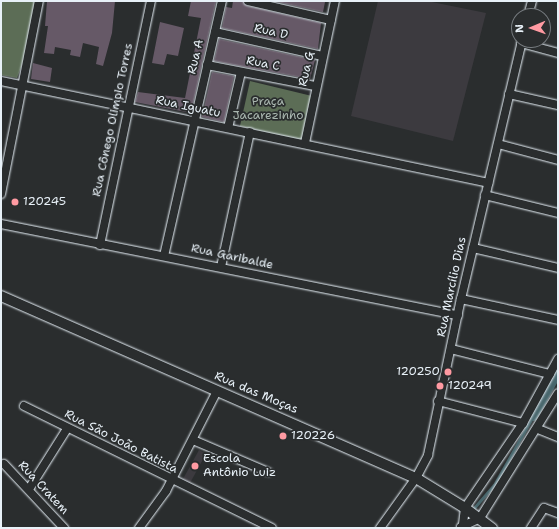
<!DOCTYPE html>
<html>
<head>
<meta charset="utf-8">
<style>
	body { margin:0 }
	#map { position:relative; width:559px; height:529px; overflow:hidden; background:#2a2d2e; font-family:"Shantell Sans",sans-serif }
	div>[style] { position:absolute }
	.built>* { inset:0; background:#3c3a3f }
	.green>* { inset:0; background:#5c6d56 }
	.stream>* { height:3px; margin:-1.5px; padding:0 1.5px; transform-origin:1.5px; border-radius:1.5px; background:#48666c }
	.canal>* { height:10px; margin:-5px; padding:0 5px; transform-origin:5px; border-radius:5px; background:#48666c }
	.building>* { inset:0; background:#665967 }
	.roads { filter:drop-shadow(0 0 1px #e8f1f8) drop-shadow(0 0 1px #e8f1f8) }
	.minor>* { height:8px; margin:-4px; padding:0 4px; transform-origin:4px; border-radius:4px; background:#2a2d2e }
	.tertiary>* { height:10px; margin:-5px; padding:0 5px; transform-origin:5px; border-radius:5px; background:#2a2d2e }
	.dots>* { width:11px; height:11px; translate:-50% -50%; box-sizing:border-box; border:2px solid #2a2d2e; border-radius:50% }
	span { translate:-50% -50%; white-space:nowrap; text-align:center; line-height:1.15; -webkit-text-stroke:3.5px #2a2d2e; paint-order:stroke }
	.street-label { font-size:12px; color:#e8f1f8 }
	.park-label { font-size:12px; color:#a9b6af }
	.poi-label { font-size:12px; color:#e8f1f8 }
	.left { translate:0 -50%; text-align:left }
	.right { translate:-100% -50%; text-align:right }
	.frame { position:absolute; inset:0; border:2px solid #e8f1f8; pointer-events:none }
	.north { position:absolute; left:511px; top:8px; width:40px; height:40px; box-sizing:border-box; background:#2a2d2e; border:1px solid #767b7f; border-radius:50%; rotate:268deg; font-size:11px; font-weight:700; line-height:16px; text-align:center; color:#e8f1f8 }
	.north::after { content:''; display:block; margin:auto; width:14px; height:18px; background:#ff9aa2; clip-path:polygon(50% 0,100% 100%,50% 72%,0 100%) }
</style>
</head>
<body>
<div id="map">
	<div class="built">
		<div style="clip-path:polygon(378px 1px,427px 1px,486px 13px,453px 141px,351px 116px)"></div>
		<div style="clip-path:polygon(199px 450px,206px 454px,190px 483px,183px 479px)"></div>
	</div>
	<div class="green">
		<div style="clip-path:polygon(1px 1px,36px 1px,23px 62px,17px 78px,1px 75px)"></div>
		<div style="clip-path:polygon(250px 81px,312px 96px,302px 141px,240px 126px)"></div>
	</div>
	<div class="stream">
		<div style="left:473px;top:509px;width:32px;rotate:-49deg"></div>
		<div style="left:494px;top:485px;width:79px;rotate:-60.5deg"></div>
	</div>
	<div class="canal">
		<div style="left:533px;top:416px;width:51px;rotate:-60.9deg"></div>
	</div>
	<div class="building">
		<div style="clip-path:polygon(47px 1px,115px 1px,112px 33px,103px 66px,96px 64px,99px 47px,83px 43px,80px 57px,70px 55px,71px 50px,55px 47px,54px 54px,44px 53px,48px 26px,45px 26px)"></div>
		<div style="clip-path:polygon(191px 1px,216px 1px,191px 113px,135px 102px,138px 92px,185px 98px,201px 18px,188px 16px)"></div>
		<div style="clip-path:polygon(233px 1px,243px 1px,247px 6px,321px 23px,318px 49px,222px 28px,226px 7px,232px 8px)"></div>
		<div style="clip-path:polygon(273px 1px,317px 1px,325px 2px,323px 12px)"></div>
		<div style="clip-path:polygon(160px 22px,184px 28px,178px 56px,167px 54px,164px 65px,152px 63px)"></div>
		<div style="clip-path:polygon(219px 39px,315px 60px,310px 79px,214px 61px)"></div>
		<div style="clip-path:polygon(33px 63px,52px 68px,50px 82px,31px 79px)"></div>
		<div style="clip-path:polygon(212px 72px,234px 76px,224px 122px,202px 117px)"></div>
	</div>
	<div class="roads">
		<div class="minor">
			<div style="left:248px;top:1px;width:85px;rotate:12.9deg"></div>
			<div style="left:528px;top:16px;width:16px;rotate:-75deg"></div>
			<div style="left:215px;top:32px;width:110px;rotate:12.6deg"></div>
			<div style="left:521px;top:43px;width:38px;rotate:15deg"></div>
			<div style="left:207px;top:65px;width:110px;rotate:11deg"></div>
			<div style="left:1px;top:81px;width:498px;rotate:11.8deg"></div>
			<div style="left:509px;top:94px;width:50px;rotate:12.7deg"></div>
			<div style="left:228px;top:128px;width:57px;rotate:-76.9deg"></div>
			<div style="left:305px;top:143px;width:145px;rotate:-78.1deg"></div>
			<div style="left:498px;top:144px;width:62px;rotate:14.9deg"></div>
			<div style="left:1px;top:194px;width:197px;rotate:-78.9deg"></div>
			<div style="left:485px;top:195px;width:75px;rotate:13.9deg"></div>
			<div style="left:1px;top:224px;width:466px;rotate:11.3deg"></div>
			<div style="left:100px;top:245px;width:249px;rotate:-78.2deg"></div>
			<div style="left:473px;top:248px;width:87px;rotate:13.2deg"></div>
			<div style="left:164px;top:256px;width:262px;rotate:-77.2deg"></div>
			<div style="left:221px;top:267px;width:138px;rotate:-77.9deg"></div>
			<div style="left:461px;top:299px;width:99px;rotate:12.2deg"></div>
			<div style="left:451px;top:349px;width:102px;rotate:14.2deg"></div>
			<div style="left:438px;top:401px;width:88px;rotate:14.5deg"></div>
			<div style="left:24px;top:406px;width:276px;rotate:26.2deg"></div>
			<div style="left:538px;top:429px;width:22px;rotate:22deg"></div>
			<div style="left:193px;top:440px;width:82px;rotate:23.1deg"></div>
			<div style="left:4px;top:464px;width:88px;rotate:46.8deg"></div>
			<div style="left:29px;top:489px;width:71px;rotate:-57.7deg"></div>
			<div style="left:463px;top:524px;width:16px;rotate:-83deg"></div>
			<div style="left:465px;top:508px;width:103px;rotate:-55.7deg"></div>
			<div style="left:523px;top:423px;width:73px;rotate:-61.3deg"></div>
			<div style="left:461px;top:527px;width:21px;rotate:-25deg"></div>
			<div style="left:480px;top:518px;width:147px;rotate:-58deg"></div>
			<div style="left:139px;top:528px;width:46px;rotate:-53.9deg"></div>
			<div style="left:166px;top:491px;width:112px;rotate:-63deg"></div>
			<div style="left:380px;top:528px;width:62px;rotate:-54.2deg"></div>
			<div style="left:416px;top:478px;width:26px;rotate:-62deg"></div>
			<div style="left:428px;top:455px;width:159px;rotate:-78.1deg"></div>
			<div style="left:461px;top:299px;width:266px;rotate:-76.7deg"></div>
			<div style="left:531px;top:528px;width:24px;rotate:-57deg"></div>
			<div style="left:544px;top:508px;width:15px;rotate:20deg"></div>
		</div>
		<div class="tertiary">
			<div style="left:1px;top:296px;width:453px;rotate:23.7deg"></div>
			<div style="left:416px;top:478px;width:57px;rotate:31.5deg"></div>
			<div style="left:465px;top:508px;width:34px;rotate:37deg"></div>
		</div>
	</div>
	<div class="dots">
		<div style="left:15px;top:202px;background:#ff9aa2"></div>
		<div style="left:448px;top:372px;background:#ff9aa2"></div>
		<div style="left:440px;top:386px;background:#ff9aa2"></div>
		<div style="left:283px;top:436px;background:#ff9aa2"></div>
		<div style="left:195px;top:466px;background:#ff9aa2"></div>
	</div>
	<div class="street-label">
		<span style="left:271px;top:32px;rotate:13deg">Rua D</span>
		<span style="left:196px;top:57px;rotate:-77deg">Rua A</span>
		<span style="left:263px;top:64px;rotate:11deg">Rua C</span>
		<span style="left:307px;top:69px;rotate:-77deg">Rua G</span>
		<span style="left:188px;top:107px;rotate:12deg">Rua Iguatu</span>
		<span style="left:113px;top:120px;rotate:-78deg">Rua Cônego Olimpio Torres</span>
		<span style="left:232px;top:257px;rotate:12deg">Rua Garibalde</span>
		<span style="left:452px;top:287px;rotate:-78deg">Rua Marcílio Dias</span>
		<span style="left:256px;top:393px;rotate:23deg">Rua das Moças</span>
		<span style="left:121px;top:442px;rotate:27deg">Rua São João Batista</span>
		<span style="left:43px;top:488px;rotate:47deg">Rua Cratem</span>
	</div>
	<div class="park-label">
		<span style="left:268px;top:109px">Praça<br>Jacarezinho</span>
	</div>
	<div class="poi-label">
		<span class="left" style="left:23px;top:202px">120245</span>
		<span class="right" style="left:440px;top:372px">120250</span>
		<span class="left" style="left:448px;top:386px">120249</span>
		<span class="left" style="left:291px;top:436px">120226</span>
		<span class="left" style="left:203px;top:466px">Escola<br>Antônio Luiz</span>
	</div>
	<div class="frame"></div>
	<div class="north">N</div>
</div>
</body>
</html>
